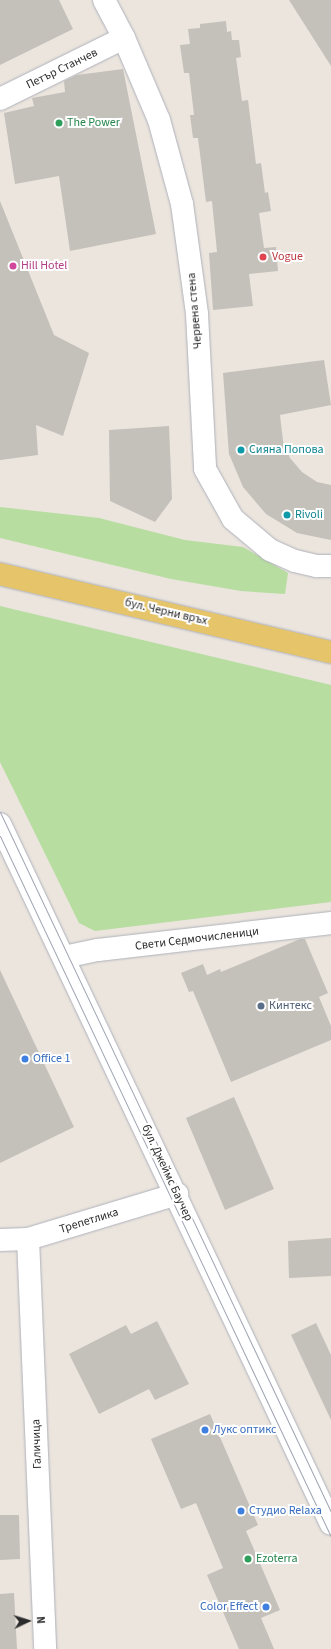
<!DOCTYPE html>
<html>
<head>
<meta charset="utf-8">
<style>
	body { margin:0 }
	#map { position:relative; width:331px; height:1649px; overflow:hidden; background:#ebe5de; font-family:"Source Sans 3",sans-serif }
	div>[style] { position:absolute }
	.green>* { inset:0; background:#b7dda0 }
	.building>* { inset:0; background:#c4c0ba }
	.roads { filter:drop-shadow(0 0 1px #afb1ba) drop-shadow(0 0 1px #afb1ba) }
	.minor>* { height:22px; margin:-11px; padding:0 11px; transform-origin:11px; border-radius:11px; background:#fff }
	.major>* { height:22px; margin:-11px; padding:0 11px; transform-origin:11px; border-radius:11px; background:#e5c46a }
	.tram>* { height:1px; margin:-0.5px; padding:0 0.5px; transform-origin:0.5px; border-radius:0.5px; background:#a1a5b3 }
	.dots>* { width:11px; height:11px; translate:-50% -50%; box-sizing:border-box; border:2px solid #fff; border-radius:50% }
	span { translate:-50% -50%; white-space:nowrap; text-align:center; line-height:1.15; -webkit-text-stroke:4px #fff; paint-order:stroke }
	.street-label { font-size:12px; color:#2b2b2b }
	.leisure-label { font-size:12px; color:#27864d }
	.left { translate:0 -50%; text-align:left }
	.health-label { font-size:12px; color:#be3a42 }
	.hotel-label { font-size:12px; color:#b23c85 }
	.culture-label { font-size:12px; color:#0d838f }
	.service-label { font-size:12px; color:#4e5e75 }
	.shop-label { font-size:12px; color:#366cbe }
	.right { translate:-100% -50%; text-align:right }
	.north { position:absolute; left:8px; top:1601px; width:40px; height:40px; -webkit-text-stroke:3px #fff; paint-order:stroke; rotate:86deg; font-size:11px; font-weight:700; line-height:16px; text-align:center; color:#2b2b2b }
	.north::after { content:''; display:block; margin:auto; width:14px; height:18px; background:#2b2b2b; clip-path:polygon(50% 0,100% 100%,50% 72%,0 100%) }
</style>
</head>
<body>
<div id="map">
	<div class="green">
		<div style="clip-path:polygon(0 507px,99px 518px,185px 540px,243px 547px,288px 573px,285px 594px,241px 591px,171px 579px,0 538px)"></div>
		<div style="clip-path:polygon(0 606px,331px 685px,331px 902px,95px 931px,79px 923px,0 762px)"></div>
	</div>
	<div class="building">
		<div style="clip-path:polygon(0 0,59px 0,73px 29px,0 65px)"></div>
		<div style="clip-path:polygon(289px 0,331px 0,331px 66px)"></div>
		<div style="clip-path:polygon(226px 21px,227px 32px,231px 31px,232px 40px,239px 40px,241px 57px,236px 58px,242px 101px,248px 100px,256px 164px,261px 163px,265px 193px,268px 192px,271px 211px,259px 213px,264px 248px,276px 247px,278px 271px,249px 274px,253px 306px,213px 310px,209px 253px,217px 252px,212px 201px,206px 202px,198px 138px,193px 138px,190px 115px,194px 115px,189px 73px,184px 73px,180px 45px,190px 44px,188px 29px,200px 28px,200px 24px)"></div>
		<div style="clip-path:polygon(123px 69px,156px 234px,70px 251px,59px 176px,15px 184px,4px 113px,34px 106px,32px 98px,65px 92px,64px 81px,77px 75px)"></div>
		<div style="clip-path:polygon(0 201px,54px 335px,89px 353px,63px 436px,36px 425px,38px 455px,0 460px)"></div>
		<div style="clip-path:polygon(324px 360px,331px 405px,280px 415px,283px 441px,290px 458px,302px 472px,317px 482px,331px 485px,331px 540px,297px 533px,266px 514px,243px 487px,229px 454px,223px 373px)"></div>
		<div style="clip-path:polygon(169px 426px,172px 499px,155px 522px,110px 501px,109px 430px)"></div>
		<div style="clip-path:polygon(300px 939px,305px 939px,328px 993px,319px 997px,331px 1026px,331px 1040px,231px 1082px,193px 991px,189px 992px,181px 973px,203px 964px,207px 975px,220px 969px,221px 972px)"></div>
		<div style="clip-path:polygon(0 970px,74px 1127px,0 1163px)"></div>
		<div style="clip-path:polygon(234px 1097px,274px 1189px,225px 1210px,186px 1118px)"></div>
		<div style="clip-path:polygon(331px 1238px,331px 1276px,289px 1278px,288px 1241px)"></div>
		<div style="clip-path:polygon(157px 1321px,189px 1384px,155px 1400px,149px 1389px,99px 1414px,69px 1354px,126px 1325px,131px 1334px)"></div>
		<div style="clip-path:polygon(316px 1323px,331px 1355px,331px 1420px,291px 1335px)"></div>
		<div style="clip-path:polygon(210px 1414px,258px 1525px,246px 1531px,280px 1610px,261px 1618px,274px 1649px,239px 1649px,207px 1575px,223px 1568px,196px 1503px,181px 1509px,151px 1439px)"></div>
		<div style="clip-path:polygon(0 1515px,19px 1515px,20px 1559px,0 1560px)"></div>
		<div style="clip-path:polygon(14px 1593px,17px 1649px,0 1649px,0 1594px)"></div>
	</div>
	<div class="roads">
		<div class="minor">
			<div style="left:104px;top:0;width:43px;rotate:62.2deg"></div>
			<div style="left:124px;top:38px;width:89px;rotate:66.9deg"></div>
			<div style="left:159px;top:120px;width:87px;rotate:74.7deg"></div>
			<div style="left:182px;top:204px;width:111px;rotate:82.2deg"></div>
			<div style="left:197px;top:314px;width:155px;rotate:87deg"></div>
			<div style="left:205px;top:469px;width:57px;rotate:60.8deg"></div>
			<div style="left:233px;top:519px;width:48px;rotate:40deg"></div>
			<div style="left:270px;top:550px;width:27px;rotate:24deg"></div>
			<div style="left:295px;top:561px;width:23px;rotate:13deg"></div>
			<div style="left:317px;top:566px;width:14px"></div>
			<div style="left:0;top:99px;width:138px;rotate:-26.2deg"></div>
			<div style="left:0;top:824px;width:774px;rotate:64.69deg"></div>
			<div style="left:64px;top:957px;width:35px;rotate:-12deg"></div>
			<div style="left:98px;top:950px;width:235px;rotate:-6.6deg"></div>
			<div style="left:28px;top:1239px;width:410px;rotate:87.6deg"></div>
			<div style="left:0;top:1240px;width:28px;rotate:-2deg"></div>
			<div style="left:28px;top:1239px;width:156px;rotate:-16.8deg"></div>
		</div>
		<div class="major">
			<div style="left:0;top:574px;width:340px;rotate:13.3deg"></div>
		</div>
	</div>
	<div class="tram">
		<div style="left:0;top:812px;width:774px;rotate:64.69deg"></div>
		<div style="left:0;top:836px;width:775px;rotate:64.72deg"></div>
	</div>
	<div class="dots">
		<div style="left:59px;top:123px;background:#2e9e5b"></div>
		<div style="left:263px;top:257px;background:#e0444e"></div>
		<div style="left:13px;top:266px;background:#d1479c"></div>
		<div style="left:241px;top:450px;background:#0f9aa8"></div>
		<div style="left:287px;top:515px;background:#0f9aa8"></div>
		<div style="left:261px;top:1006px;background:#5c6f8a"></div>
		<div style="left:25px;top:1059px;background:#3f7fe0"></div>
		<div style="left:205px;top:1430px;background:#3f7fe0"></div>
		<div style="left:241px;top:1511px;background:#3f7fe0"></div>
		<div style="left:248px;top:1559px;background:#2e9e5b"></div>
		<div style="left:266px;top:1607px;background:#3f7fe0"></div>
	</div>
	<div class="street-label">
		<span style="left:62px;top:69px;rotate:-26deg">Петър Станчев</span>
		<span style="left:195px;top:311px;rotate:-95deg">Червена стена</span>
		<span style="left:166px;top:612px;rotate:13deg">бул. Черни връх</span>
		<span style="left:197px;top:939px;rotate:-7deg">Свети Седмочисленици</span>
		<span style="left:167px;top:1173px;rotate:65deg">бул. Джеймс Баучер</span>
		<span style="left:89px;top:1221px;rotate:-17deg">Трепетлика</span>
		<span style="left:37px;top:1444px;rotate:-92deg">Галичица</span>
	</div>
	<div class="leisure-label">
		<span class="left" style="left:67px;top:123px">The Power</span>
		<span class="left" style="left:256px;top:1559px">Ezoterra</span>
	</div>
	<div class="health-label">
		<span class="left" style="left:272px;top:257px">Vogue</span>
	</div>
	<div class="hotel-label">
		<span class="left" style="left:21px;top:266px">Hill Hotel</span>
	</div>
	<div class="culture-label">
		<span class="left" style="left:249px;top:450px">Сияна Попова</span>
		<span class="left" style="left:295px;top:515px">Rivoli</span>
	</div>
	<div class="service-label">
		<span class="left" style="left:269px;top:1006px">Кинтекс</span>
	</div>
	<div class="shop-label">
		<span class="left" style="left:33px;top:1059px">Office 1</span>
		<span class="left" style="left:213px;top:1430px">Лукс оптикс</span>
		<span class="left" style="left:249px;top:1511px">Студио Relaxa</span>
		<span class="right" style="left:258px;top:1607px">Color Effect</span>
	</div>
	<div class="north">N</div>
</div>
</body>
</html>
